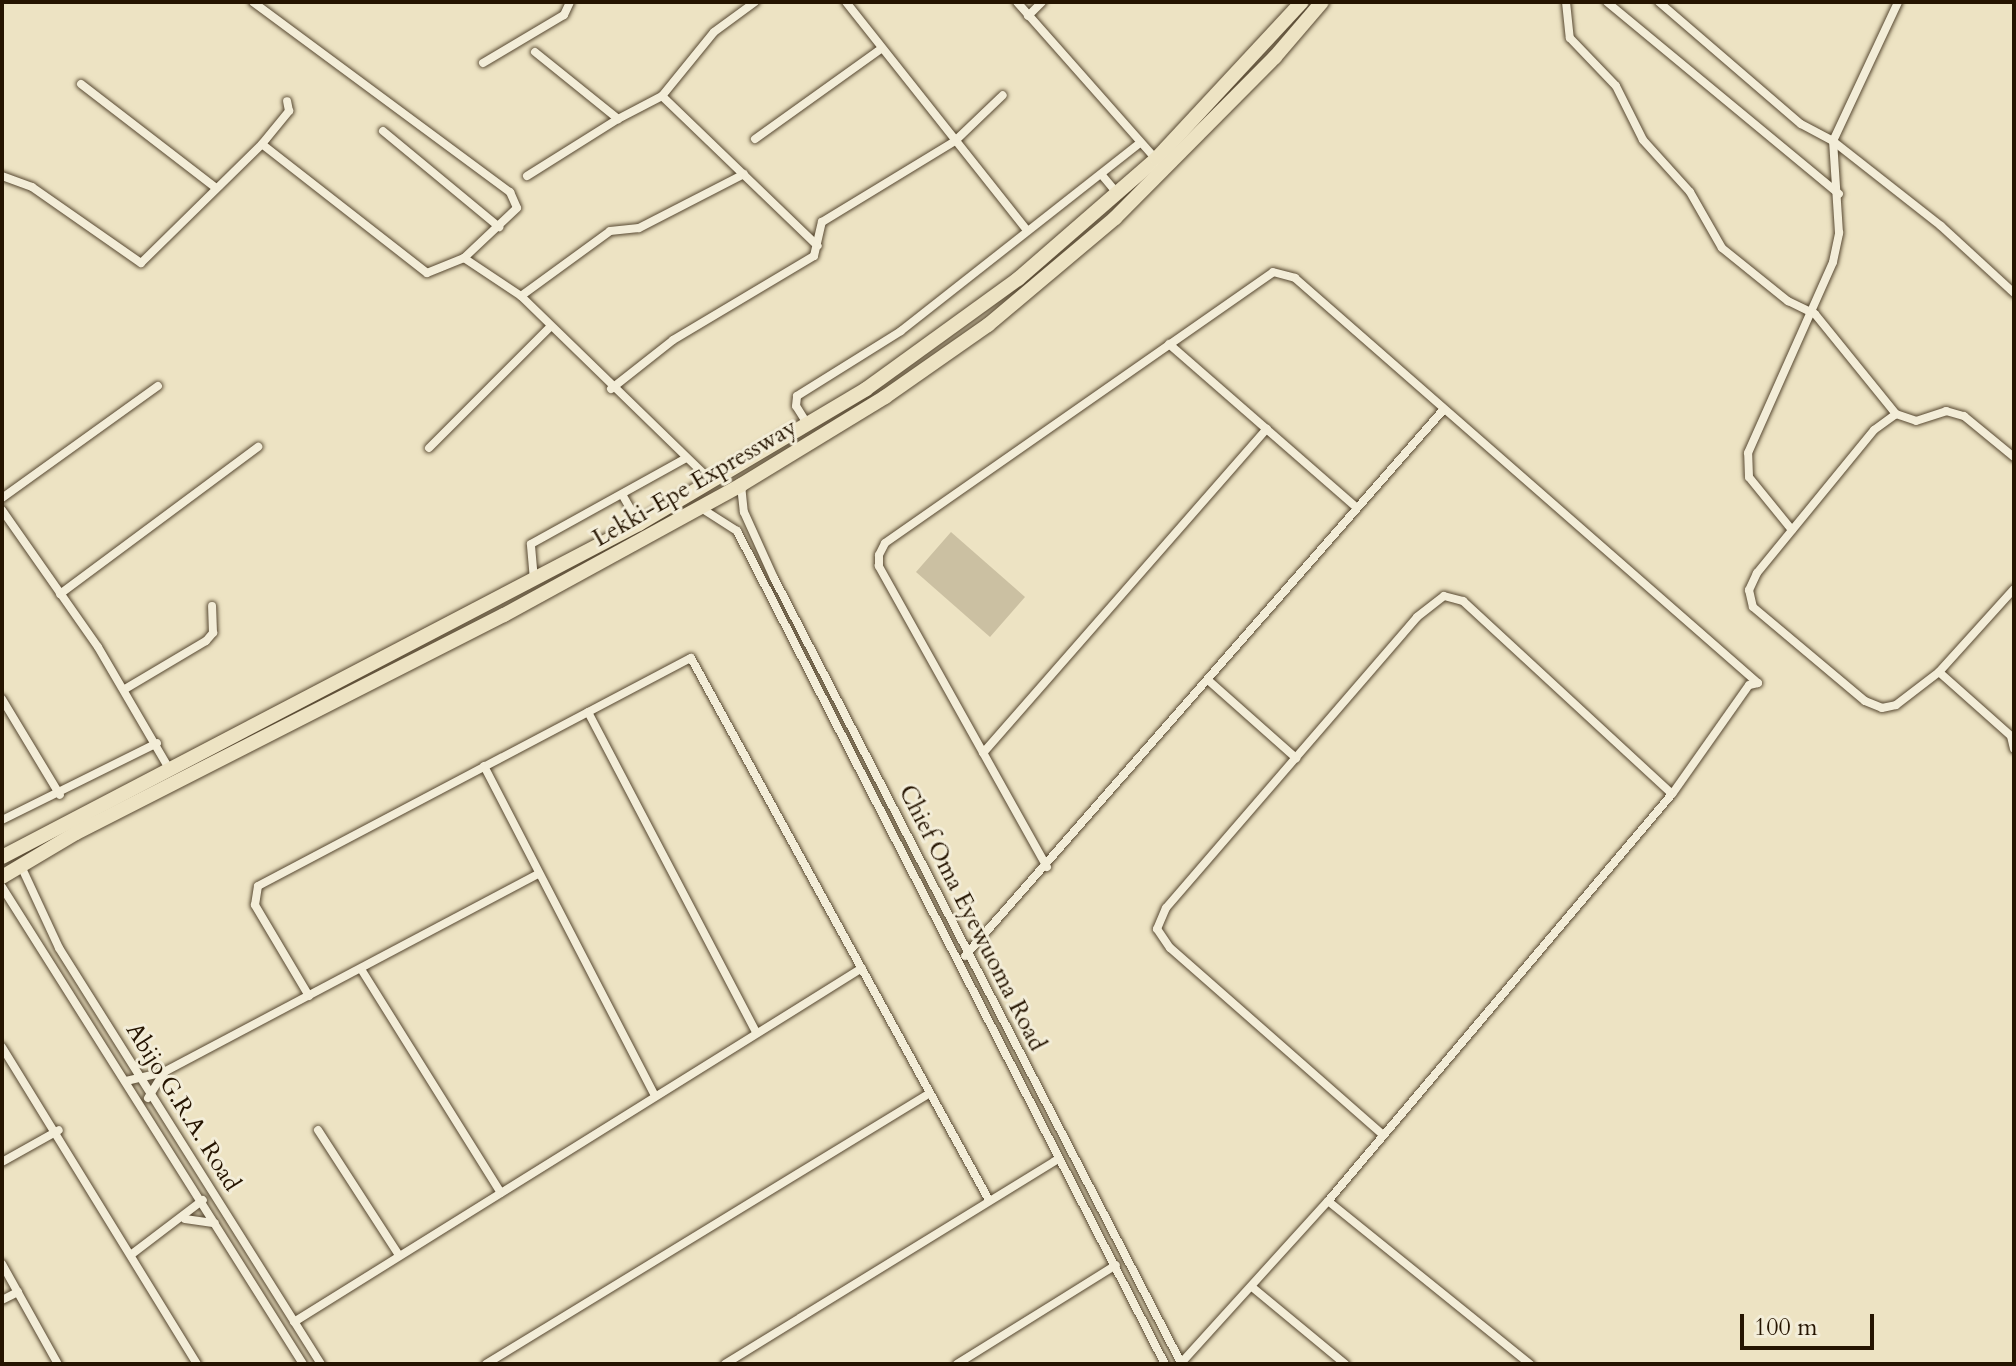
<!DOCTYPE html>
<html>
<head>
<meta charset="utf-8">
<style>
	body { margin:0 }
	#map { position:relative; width:2016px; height:1366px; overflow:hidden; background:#ede3c3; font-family:Cardo,serif }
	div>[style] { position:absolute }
	.green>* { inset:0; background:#cbc0a2 }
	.roads { filter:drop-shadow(0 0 2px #574831) drop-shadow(0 0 2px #574831) }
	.minor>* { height:8px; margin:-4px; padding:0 4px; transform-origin:4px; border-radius:4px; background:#f3edd8 }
	.trunk>* { height:14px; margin:-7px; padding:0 7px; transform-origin:7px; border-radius:7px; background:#ede3c3 }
	span { translate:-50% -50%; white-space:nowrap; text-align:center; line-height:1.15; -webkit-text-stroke:6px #f3edd8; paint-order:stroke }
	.street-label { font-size:24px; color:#251400 }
	.frame { position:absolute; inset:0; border:4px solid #251400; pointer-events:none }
	.scale { position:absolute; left:1740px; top:1314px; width:134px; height:36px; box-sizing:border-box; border:4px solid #251400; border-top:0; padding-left:10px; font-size:24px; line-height:28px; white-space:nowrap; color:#251400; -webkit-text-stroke:6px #f3edd8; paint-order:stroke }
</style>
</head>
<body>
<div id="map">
	<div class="green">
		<div style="clip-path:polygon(951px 532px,1025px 597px,990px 637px,916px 572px)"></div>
	</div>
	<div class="roads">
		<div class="minor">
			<div style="left:253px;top:2px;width:320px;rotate:36.5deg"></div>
			<div style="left:510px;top:192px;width:17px;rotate:66deg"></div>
			<div style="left:517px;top:208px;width:73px;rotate:136.7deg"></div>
			<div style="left:464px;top:258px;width:40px;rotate:158deg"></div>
			<div style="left:427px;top:273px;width:209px;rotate:-142deg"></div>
			<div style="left:262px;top:144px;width:43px;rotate:-50.7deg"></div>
			<div style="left:289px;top:111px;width:10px;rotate:-101deg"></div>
			<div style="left:846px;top:2px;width:291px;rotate:51.6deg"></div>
			<div style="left:1017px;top:2px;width:210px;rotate:48.5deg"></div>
			<div style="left:1566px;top:2px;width:36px;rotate:84deg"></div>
			<div style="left:1570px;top:38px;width:66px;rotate:46.2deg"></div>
			<div style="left:1616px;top:86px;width:60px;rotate:63.4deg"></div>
			<div style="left:1643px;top:140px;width:70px;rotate:47.9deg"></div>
			<div style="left:1690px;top:192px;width:64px;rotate:60.3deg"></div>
			<div style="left:1722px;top:248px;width:85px;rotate:38.8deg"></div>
			<div style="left:1788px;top:301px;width:30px;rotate:26deg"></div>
			<div style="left:1815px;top:314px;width:129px;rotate:51deg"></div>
			<div style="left:1896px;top:414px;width:21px;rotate:19deg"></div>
			<div style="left:1916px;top:421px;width:32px;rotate:-18deg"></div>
			<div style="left:1946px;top:411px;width:19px;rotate:16deg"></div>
			<div style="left:1964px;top:416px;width:65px;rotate:39.4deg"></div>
			<div style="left:1607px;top:2px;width:301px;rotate:39.6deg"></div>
			<div style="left:1659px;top:2px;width:187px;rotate:40.7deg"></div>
			<div style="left:1801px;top:124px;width:36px;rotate:28deg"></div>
			<div style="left:1833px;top:141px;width:137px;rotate:38.2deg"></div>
			<div style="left:1941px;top:226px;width:99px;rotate:42.5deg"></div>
			<div style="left:1028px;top:16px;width:20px;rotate:-45deg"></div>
			<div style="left:535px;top:52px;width:107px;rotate:38.9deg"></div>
			<div style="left:618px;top:119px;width:50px;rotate:-27.6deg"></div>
			<div style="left:662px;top:96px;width:82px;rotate:-50.9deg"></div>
			<div style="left:714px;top:32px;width:51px;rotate:-36.2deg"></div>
			<div style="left:483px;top:63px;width:94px;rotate:-30.7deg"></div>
			<div style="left:564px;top:15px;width:14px;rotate:-65deg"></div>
			<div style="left:81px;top:84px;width:170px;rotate:37.6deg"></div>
			<div style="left:662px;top:96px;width:216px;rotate:43.9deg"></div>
			<div style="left:383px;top:131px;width:151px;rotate:39.6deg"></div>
			<div style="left:755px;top:139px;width:156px;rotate:-35.6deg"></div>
			<div style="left:1101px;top:174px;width:23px;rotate:50deg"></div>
			<div style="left:2px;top:176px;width:32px;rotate:20deg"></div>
			<div style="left:32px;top:187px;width:133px;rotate:34.9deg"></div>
			<div style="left:141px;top:263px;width:170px;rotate:-44.5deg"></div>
			<div style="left:527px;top:176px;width:107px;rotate:-32.1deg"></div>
			<div style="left:464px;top:258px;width:69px;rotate:33.7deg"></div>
			<div style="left:521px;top:296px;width:267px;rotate:44.2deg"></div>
			<div style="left:521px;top:296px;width:110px;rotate:-36.1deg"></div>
			<div style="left:610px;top:231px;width:29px;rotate:-6deg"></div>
			<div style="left:639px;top:228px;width:118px;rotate:-27.2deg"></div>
			<div style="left:1169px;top:344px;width:249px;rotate:41.1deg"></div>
			<div style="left:611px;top:389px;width:79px;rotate:-38.3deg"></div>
			<div style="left:673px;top:340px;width:164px;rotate:-30.8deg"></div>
			<div style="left:814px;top:256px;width:35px;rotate:-77deg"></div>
			<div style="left:822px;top:222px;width:156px;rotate:-31.3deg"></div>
			<div style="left:955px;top:141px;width:66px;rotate:-43.8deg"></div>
			<div style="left:1896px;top:414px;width:27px;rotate:144deg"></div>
			<div style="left:1874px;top:430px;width:185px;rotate:129.3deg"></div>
			<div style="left:1757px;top:573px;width:19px;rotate:115deg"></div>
			<div style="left:1749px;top:590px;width:17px;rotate:77deg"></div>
			<div style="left:1753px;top:607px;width:146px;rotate:40deg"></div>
			<div style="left:1865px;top:701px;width:18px;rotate:22deg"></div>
			<div style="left:1882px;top:708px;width:14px;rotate:-12deg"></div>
			<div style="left:1896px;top:705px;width:54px;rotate:-37.5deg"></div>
			<div style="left:1939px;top:672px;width:112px;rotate:-47.9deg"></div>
			<div style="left:808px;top:425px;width:22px;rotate:-122deg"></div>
			<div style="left:796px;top:406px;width:10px;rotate:-84deg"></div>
			<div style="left:797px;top:396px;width:123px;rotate:-32deg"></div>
			<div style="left:901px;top:331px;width:303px;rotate:-38.2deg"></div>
			<div style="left:429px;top:448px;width:171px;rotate:-45deg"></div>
			<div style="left:741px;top:485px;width:27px;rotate:84deg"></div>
			<div style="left:744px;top:512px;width:72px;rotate:65.6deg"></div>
			<div style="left:774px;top:578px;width:884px;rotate:62.59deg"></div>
			<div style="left:623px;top:496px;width:32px;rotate:60deg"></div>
			<div style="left:2px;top:498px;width:192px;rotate:-35.7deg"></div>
			<div style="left:701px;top:508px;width:43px;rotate:32.6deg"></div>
			<div style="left:737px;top:531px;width:937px;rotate:62.81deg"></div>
			<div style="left:2px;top:510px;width:167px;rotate:55deg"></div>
			<div style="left:98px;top:647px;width:143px;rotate:59.7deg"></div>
			<div style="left:1792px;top:530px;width:68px;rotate:-129.1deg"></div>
			<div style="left:1749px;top:477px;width:24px;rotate:-92deg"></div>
			<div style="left:1748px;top:453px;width:209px;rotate:-66deg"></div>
			<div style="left:1833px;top:262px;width:30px;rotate:-78deg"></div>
			<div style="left:1839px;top:233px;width:92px;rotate:-93.7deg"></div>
			<div style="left:1833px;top:141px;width:153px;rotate:-64.9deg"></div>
			<div style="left:534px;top:580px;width:36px;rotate:-95deg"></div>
			<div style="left:531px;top:544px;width:177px;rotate:-29deg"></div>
			<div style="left:60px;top:594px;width:247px;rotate:-36.6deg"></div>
			<div style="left:1939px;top:672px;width:96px;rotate:41.6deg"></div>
			<div style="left:2011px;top:736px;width:13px;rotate:77deg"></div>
			<div style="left:1208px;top:680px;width:118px;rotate:41.6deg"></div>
			<div style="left:125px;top:689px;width:94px;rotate:-30.7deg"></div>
			<div style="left:206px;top:641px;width:11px;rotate:-49deg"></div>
			<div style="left:213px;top:633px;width:27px;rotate:-92deg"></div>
			<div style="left:2px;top:699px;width:112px;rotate:58.9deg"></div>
			<div style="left:588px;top:712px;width:361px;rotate:62.3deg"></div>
			<div style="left:983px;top:753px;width:431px;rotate:-48.8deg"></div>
			<div style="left:484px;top:766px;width:372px;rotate:62.6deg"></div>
			<div style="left:2px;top:820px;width:173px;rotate:-26.4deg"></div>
			<div style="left:21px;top:866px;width:90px;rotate:65.1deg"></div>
			<div style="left:59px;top:948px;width:492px;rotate:57.8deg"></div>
			<div style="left:1047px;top:867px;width:345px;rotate:-119.2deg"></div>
			<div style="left:879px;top:566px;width:11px;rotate:-90deg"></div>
			<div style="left:879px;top:555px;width:13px;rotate:-63deg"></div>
			<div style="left:885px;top:543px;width:473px;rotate:-34.9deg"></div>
			<div style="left:1273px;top:272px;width:23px;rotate:15deg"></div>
			<div style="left:1295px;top:278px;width:615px;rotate:41.18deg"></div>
			<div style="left:1758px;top:683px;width:9px;rotate:167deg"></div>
			<div style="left:1749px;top:685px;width:133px;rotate:125.2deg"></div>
			<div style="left:1672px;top:794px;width:533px;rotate:130.2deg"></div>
			<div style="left:1328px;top:1201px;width:220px;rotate:132.2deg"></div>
			<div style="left:2px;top:887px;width:564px;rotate:57.75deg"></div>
			<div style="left:965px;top:956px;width:727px;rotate:-48.79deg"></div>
			<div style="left:361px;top:969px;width:264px;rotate:58deg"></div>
			<div style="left:309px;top:996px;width:106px;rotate:-120.7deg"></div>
			<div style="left:255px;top:905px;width:19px;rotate:-81deg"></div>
			<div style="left:258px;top:886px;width:489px;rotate:-27.8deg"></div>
			<div style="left:691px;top:658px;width:619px;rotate:61.2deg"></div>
			<div style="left:2px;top:1047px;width:372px;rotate:58.4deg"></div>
			<div style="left:126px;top:1081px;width:39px;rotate:-13deg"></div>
			<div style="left:164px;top:1072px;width:423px;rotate:-27.9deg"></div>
			<div style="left:148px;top:1098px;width:31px;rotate:-58deg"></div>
			<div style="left:318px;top:1130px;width:149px;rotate:57.1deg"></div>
			<div style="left:1382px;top:1134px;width:282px;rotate:-138.7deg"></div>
			<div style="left:1170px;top:948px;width:23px;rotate:-124deg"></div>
			<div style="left:1157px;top:929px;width:23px;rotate:-67deg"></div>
			<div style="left:1166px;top:908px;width:384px;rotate:-49.2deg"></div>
			<div style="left:1417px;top:617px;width:34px;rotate:-38deg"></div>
			<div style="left:1444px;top:596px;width:20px;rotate:15deg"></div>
			<div style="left:1463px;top:601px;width:284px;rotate:42.7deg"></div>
			<div style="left:2px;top:1162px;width:65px;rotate:-29.3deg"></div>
			<div style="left:1328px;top:1201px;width:260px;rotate:38.9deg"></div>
			<div style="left:185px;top:1219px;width:30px;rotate:8deg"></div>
			<div style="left:132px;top:1254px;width:89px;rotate:-37.3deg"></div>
			<div style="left:2px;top:1264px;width:115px;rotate:60.8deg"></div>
			<div style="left:1252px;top:1287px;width:121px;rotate:39.6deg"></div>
			<div style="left:2px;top:1300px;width:18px;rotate:-27deg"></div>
			<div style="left:294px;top:1322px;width:669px;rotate:-31.93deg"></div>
			<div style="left:486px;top:1364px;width:520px;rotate:-31.4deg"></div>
			<div style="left:725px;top:1364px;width:391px;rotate:-31.6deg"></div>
			<div style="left:957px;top:1364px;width:187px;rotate:-31.9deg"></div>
		</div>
		<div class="trunk">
			<div style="left:2px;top:857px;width:719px;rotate:-27.6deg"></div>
			<div style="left:639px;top:524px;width:264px;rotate:-30.7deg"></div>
			<div style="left:866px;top:389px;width:188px;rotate:-35.9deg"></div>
			<div style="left:1018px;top:279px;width:183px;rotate:-41deg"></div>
			<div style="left:1156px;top:159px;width:214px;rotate:-47.1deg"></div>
			<div style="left:2px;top:877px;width:86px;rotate:-30.7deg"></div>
			<div style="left:76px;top:833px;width:480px;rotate:-27deg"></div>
			<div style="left:504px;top:615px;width:270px;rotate:-28.7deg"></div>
			<div style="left:741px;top:485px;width:169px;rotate:-31.4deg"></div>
			<div style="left:885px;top:397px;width:126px;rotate:-35deg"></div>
			<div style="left:988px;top:325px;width:166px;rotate:-40.1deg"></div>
			<div style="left:1115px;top:218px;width:227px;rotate:-45.2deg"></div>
			<div style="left:1275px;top:57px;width:72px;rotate:-49.5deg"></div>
		</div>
	</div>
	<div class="street-label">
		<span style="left:695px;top:483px;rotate:-30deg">Lekki-Epe Expressway</span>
		<span style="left:972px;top:918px;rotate:63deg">Chief Oma Eyewuoma Road</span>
		<span style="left:183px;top:1107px;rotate:58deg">Abijo G.R.A. Road</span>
	</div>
	<div class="frame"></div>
	<div class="scale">100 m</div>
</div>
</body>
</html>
